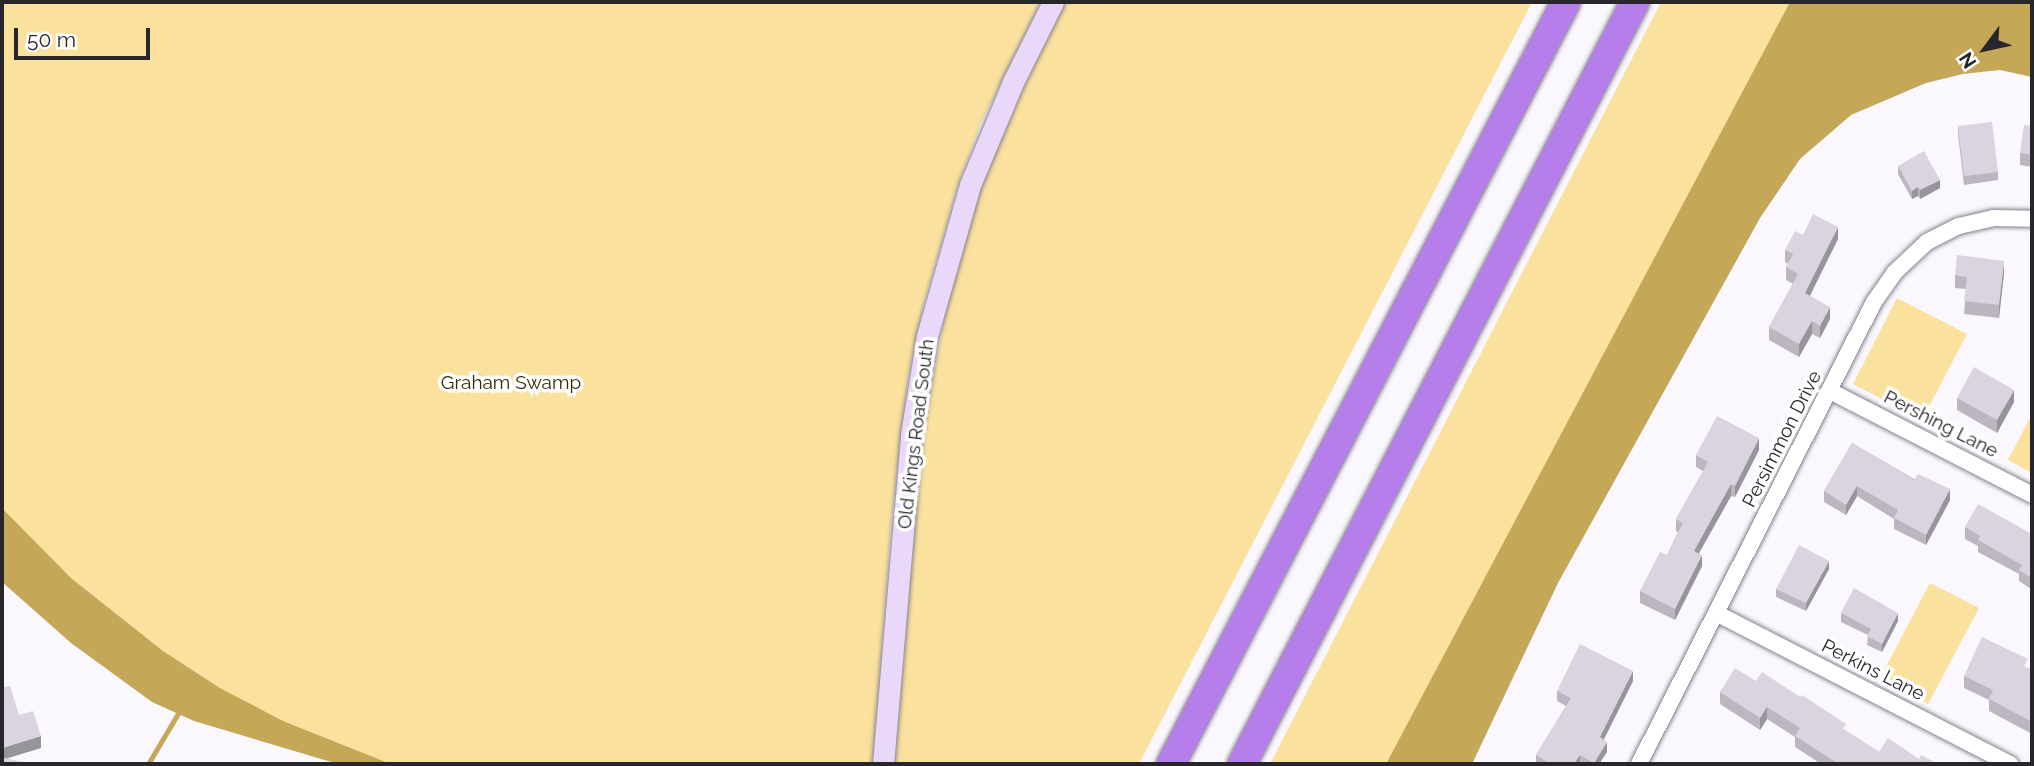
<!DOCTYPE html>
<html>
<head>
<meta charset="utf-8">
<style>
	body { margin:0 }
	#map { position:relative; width:2034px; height:766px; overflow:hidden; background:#faf7fe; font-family:Raleway,sans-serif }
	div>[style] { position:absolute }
	.green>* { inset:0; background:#fae19e }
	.water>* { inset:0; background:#c4a858 }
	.stream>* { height:5px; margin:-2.5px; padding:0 2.5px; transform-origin:2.5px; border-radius:2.5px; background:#c4a858 }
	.roads { filter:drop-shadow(0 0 2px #85818b) drop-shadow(0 0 2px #85818b) }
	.street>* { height:16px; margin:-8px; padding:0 8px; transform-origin:8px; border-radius:8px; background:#fff }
	.secondary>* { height:21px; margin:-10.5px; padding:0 10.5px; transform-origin:10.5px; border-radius:10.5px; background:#e9d8f9 }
	.highway>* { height:28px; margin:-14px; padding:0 14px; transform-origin:14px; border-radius:14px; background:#b57eea }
	.wall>* { inset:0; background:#bbb6c0 }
	.shaded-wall>* { inset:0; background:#98949c }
	.building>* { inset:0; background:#d9d4df }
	span { translate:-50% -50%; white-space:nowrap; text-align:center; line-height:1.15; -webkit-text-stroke:7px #fff; paint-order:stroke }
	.park-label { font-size:19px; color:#352905 }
	.street-label { font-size:19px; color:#28262a }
	.frame { position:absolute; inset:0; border:4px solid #28262a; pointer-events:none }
	.north { position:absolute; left:1950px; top:14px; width:70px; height:70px; -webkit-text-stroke:5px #fff; paint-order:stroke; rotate:237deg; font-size:19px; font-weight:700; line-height:28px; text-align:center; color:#28262a }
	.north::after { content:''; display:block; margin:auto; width:24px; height:32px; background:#28262a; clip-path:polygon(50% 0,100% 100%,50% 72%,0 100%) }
	.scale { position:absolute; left:14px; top:28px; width:136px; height:32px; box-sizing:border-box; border:4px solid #28262a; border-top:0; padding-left:9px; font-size:21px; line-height:24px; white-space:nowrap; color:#28262a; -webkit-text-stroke:5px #fff; paint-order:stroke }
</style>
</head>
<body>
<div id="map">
	<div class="green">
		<div style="clip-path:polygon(2px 2px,1041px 2px,981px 123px,957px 188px,923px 306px,908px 378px,891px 525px,873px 764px,391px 764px,283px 721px,220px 688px,163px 651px,71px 578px,2px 508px)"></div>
		<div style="clip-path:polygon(1065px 2px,1532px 2px,1139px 764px,895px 764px,922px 441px,947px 302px,975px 202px,998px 142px)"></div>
		<div style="clip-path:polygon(1661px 2px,1790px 2px,1386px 764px,1270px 764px)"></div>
		<div style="clip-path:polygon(1897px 298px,1967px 334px,1922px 420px,1853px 384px)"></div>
		<div style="clip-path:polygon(2032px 414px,2032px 473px,2008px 460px)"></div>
		<div style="clip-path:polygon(1930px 583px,1979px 608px,1928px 704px,1880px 678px)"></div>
	</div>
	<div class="water">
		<div style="clip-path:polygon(1790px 2px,2032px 2px,2032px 77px,2000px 70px,1963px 74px,1926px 83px,1851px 115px,1800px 159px,1760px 218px,1558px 583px,1472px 764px,1386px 764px)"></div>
		<div style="clip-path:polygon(2px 508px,71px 578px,163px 651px,220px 688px,283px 721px,391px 764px,338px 764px,194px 721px,152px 702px,71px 643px,2px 582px)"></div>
	</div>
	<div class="stream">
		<div style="left:148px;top:764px;width:63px;rotate:-59.3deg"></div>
	</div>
	<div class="roads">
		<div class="street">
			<div style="left:1830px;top:391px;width:227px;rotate:27.2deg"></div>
			<div style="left:1716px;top:613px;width:331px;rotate:27.2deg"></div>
			<div style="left:1639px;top:764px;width:518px;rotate:-63.04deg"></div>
			<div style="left:1874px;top:302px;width:35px;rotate:-55deg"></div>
			<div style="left:1894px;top:273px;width:45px;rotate:-43.2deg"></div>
			<div style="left:1927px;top:242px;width:36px;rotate:-27deg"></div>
			<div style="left:1959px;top:226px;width:35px;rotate:-13deg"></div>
			<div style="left:1993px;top:218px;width:39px;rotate:1deg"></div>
		</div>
		<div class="secondary">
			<div style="left:883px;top:764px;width:330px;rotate:-85.1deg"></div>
			<div style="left:911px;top:435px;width:100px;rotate:-80.8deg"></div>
			<div style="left:927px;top:336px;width:157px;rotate:-74.1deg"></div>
			<div style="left:970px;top:185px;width:112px;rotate:-67.3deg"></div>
			<div style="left:1013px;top:82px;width:89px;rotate:-63.4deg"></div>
		</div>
		<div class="highway">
			<div style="left:1171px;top:764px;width:858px;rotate:-62.6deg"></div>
			<div style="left:1242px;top:764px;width:857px;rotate:-62.72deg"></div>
		</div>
	</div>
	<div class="wall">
		<div style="clip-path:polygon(1958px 126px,1998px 172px,1998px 180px,1964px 185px,1958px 134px)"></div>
		<div style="clip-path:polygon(2032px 126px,2032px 167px,2020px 165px,2020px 153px)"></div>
		<div style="clip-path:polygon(1898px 166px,1940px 188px,1920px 199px,1918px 196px,1912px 199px,1898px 174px)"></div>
		<div style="clip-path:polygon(1803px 235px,1838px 239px,1810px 296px,1830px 319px,1820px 338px,1812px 334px,1799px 357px,1769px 340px,1769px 327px,1793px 284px,1786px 280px,1786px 267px,1788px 264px,1785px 262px,1785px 250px)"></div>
		<div style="clip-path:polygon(2004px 273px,1999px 318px,1964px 314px,1966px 289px,1955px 288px,1955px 275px)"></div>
		<div style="clip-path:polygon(1957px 398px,2014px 402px,1997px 433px,1957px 410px)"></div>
		<div style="clip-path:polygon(1852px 443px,1950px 500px,1926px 545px,1894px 529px,1894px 519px,1857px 496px,1846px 515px,1824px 502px,1824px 491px)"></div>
		<div style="clip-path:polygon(1759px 450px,1735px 497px,1731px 496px,1699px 553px,1702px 566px,1675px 620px,1640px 603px,1640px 591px,1667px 555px,1678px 532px,1676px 531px,1676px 519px,1703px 471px,1696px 467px,1696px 455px)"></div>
		<div style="clip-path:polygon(1965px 527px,2032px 534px,2032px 598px,2031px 597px,2031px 589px,2019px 581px,2019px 574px,1978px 552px,1978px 546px,1965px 539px)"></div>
		<div style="clip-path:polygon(1829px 569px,1806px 611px,1776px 597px,1776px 589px)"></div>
		<div style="clip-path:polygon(1841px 613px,1898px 621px,1882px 652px,1867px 645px,1868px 635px,1841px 622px)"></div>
		<div style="clip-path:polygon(2028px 668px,2032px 670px,2032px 734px,1989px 711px,1989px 700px,1964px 688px,1964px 676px)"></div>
		<div style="clip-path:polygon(1633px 681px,1604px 739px,1607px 752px,1599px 764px,1536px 764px,1536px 755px,1566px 706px,1557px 701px,1557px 691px)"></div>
		<div style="clip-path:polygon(1756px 681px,1846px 731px,1879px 752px,1919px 759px,1938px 764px,1821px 764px,1795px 747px,1795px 737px,1767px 719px,1760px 730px,1720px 704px,1720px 692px)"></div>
	</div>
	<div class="shaded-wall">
		<div style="clip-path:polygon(1940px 180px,1940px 188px,1920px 199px,1920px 190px)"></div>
		<div style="clip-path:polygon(1918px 187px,1918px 196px,1912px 199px,1912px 191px)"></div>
		<div style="clip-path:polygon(1838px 227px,1838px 239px,1805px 305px,1805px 293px)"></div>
		<div style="clip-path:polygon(2004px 261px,2004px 273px,1999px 318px,1999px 305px)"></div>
		<div style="clip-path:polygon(1830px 307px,1830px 319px,1820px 338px,1820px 326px)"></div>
		<div style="clip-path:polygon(1812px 321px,1812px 334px,1799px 357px,1799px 344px)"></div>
		<div style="clip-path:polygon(2014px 390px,2014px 402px,1997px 433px,1997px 420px)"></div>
		<div style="clip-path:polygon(1759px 438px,1759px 450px,1735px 497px,1735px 486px)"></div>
		<div style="clip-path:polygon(1731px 484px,1731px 496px,1694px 562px,1694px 551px)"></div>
		<div style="clip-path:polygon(1857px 486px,1857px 496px,1846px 515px,1846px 505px)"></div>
		<div style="clip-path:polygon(1950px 489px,1950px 500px,1926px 545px,1926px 535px)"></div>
		<div style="clip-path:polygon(1702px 555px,1702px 566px,1675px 620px,1675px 609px)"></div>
		<div style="clip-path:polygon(1829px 561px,1829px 569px,1806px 611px,1806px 603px)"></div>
		<div style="clip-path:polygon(1898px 613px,1898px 621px,1882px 652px,1882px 644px)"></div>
		<div style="clip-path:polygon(1633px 671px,1633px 681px,1600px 747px,1600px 737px)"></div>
		<div style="clip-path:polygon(1767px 707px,1767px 719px,1760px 730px,1760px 718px)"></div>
		<div style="clip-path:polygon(41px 736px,41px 748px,2px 760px,2px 748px)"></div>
		<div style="clip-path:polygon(1607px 742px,1607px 752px,1599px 764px,1594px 764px)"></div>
		<div style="clip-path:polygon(1580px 755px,1580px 764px,1574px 764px)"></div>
	</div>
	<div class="building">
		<div style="clip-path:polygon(1992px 122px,1998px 172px,1964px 176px,1958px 126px)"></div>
		<div style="clip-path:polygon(2024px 125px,2032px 126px,2032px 155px,2020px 153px)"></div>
		<div style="clip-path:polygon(1924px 151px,1940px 180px,1920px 190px,1918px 187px,1912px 191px,1898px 166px)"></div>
		<div style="clip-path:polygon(1813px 214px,1838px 227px,1805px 293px,1830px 307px,1820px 326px,1812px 321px,1799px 344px,1769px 327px,1798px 274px,1786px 267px,1793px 254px,1785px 250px,1795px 231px,1803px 235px)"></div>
		<div style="clip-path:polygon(1957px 255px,2004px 261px,1999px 305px,1964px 301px,1967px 277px,1955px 275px)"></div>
		<div style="clip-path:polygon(1974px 367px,2014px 390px,1997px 420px,1957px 398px)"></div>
		<div style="clip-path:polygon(1717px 416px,1759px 438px,1735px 486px,1731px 484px,1694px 551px,1702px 555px,1675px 609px,1640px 591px,1660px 552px,1667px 555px,1683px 523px,1676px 519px,1708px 462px,1696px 455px)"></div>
		<div style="clip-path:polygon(1852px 443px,1914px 480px,1918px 474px,1950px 489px,1926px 535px,1894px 518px,1898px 510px,1857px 486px,1846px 505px,1824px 491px)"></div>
		<div style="clip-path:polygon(1978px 504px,2032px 534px,2032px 578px,2019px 570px,2022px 565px,1978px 540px,1980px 536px,1965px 527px)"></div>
		<div style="clip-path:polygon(1799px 545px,1829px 561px,1806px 603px,1776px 589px)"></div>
		<div style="clip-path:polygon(1854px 588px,1898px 613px,1882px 644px,1867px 636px,1871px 629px,1841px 613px)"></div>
		<div style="clip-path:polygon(1982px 637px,2028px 659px,2024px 666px,2032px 670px,2032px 722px,1989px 699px,1993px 690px,1964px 676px)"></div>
		<div style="clip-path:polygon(1580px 644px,1633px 671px,1600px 737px,1607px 742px,1594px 763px,1580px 755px,1574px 764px,1550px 764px,1536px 755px,1571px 698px,1557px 691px)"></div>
		<div style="clip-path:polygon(1735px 668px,1756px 681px,1762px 672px,1800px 697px,1802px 695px,1846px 724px,1843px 729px,1879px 752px,1888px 738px,1919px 759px,1921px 755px,1938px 764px,1839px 764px,1795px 736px,1800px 728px,1767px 707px,1760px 718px,1720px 692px)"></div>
		<div style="clip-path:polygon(10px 686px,19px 715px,33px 711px,41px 736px,2px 748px,2px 688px)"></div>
		<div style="clip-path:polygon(4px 758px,32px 764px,2px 764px)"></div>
	</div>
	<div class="park-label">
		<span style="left:511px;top:383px">Graham Swamp</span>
	</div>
	<div class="street-label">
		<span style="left:1941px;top:424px;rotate:27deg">Pershing Lane</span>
		<span style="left:916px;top:434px;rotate:-83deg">Old Kings Road South</span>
		<span style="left:1782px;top:439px;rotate:-63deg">Persimmon Drive</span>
		<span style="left:1873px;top:670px;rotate:27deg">Perkins Lane</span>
	</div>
	<div class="frame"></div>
	<div class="north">N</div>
	<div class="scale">50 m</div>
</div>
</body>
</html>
